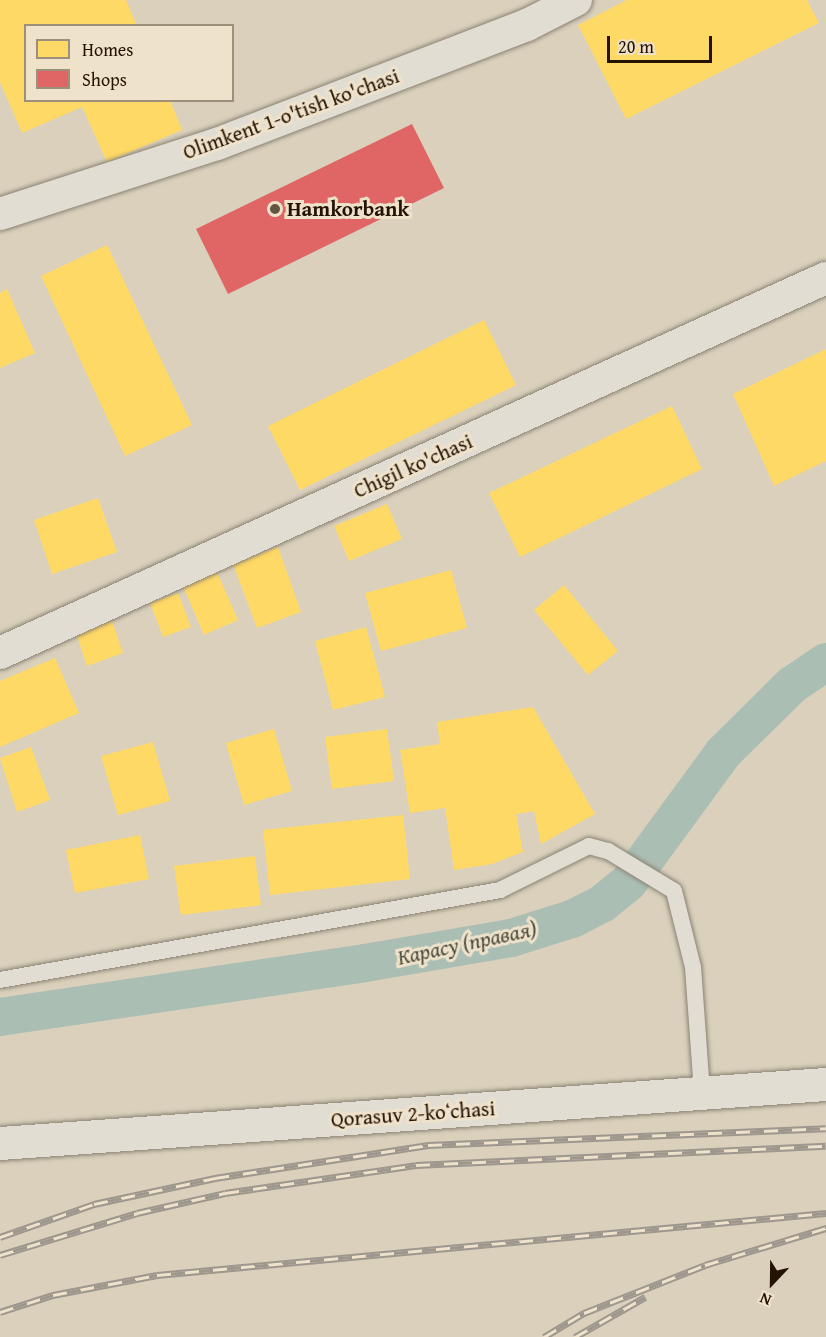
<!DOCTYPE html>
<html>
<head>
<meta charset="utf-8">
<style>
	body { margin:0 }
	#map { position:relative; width:826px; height:1337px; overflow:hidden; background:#dad0bc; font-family:"Gentium Book Plus",serif }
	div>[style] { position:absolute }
	.homes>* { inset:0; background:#ffd966 }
	.shops>* { inset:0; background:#e06666 }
	.canal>* { height:38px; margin:-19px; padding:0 19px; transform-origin:19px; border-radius:19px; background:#abbeb4 }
	.roads { filter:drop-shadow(0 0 2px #8a8274) drop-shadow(0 0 2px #8a8274) }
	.lane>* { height:16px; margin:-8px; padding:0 8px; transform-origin:8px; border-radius:8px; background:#e2ddd3 }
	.street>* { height:32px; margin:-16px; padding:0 16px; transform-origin:16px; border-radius:16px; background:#e2ddd3 }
	.secondary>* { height:33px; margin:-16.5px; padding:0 16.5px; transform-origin:16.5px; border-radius:16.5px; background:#e2ddd3 }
	.rail>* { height:7px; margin-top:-3.5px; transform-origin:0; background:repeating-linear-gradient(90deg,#efe2cb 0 14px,#9e978e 0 28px); box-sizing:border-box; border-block:2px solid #9e978e }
	.dots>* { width:16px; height:16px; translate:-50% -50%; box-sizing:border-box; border:3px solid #efe2cb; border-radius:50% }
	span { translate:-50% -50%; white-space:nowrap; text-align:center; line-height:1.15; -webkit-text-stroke:6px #efe2cb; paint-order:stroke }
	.street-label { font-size:21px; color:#251302 }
	.poi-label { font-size:21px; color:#251302; font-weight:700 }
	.left { translate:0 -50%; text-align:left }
	.water-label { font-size:22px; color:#4d4c3f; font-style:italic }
	.legend { position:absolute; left:24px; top:24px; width:210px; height:78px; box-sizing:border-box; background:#efe2cb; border:2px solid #9e8f7b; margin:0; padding:8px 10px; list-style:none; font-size:18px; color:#251302 }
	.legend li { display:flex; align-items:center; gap:12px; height:30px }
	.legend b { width:30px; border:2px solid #9e8f7b }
	.north { position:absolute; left:742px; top:1253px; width:60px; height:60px; -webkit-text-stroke:4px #efe2cb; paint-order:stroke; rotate:202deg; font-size:16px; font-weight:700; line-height:24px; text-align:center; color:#251302 }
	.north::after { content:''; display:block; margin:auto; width:21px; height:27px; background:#251302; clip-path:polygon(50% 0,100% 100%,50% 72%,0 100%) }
	.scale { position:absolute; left:607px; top:36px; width:105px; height:27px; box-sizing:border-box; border:3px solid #251302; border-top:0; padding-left:8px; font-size:18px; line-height:21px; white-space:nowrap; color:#251302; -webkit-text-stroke:4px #efe2cb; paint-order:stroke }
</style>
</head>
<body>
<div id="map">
	<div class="homes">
		<div style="clip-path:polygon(0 0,126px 0,137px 26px,26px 26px,26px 100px,170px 100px,182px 130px,107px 162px,82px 107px,22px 133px,0 82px)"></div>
		<div style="clip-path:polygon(627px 0,807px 0,819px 23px,626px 119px,578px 25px)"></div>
		<div style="clip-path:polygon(107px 245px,192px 425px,125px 456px,41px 276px)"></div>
		<div style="clip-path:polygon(7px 289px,35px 353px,0 368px,0 293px)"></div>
		<div style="clip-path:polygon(484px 320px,516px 385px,300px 490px,268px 426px)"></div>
		<div style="clip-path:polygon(826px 349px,826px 461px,774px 486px,733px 394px)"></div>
		<div style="clip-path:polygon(672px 406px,702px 469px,520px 557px,489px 493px)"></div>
		<div style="clip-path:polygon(98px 498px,117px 552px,52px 574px,34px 520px)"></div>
		<div style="clip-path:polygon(387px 504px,402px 539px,349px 561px,334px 526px)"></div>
		<div style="clip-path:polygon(278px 547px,301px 612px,257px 628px,233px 564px)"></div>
		<div style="clip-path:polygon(216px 570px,238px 620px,204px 635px,182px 584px)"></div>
		<div style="clip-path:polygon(451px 570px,467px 628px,381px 651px,365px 593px)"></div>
		<div style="clip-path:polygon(564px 585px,618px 651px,588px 675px,534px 610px)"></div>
		<div style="clip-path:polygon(178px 593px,191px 627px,163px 637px,150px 603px)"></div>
		<div style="clip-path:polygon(112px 621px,123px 653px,87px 666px,76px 633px)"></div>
		<div style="clip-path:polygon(366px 627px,385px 697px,333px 710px,315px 641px)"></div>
		<div style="clip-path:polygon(55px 658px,79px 713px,0 747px,0 681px)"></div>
		<div style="clip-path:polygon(533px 707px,595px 814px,541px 844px,534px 811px,516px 814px,523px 852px,492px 864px,454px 870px,445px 808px,410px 813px,400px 750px,440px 744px,437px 722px)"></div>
		<div style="clip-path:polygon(274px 729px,292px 791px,244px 805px,226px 743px)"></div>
		<div style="clip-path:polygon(387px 729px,394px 781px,332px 789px,325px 737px)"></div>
		<div style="clip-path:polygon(153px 742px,170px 801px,118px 815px,101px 756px)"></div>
		<div style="clip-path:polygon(31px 747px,50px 800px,17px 812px,0 758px)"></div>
		<div style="clip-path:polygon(403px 815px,410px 879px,270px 895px,263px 830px)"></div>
		<div style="clip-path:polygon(140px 835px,149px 879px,75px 893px,66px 850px)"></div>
		<div style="clip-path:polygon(255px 856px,261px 905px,181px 915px,174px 866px)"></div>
	</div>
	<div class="shops">
		<div style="clip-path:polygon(412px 124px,444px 188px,228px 294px,196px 229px)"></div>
	</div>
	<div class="canal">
		<div style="left:0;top:1017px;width:369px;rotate:-8.4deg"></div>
		<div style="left:365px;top:963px;width:148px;rotate:-9.7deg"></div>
		<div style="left:511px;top:938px;width:64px;rotate:-17.3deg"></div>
		<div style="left:572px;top:919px;width:35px;rotate:-27deg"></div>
		<div style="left:603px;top:903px;width:32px;rotate:-39deg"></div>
		<div style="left:628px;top:883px;width:161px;rotate:-53.8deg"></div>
		<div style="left:723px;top:753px;width:97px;rotate:-44.6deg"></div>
		<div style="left:792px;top:685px;width:41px;rotate:-34.1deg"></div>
	</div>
	<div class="roads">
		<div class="lane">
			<div style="left:0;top:980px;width:508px;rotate:-10.2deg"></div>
			<div style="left:500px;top:890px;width:99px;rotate:-26.3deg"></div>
			<div style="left:589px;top:846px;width:20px;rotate:15deg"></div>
			<div style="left:608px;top:851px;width:77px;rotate:31.2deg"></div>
			<div style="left:674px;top:891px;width:78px;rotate:76deg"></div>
			<div style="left:693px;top:967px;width:127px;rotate:85.9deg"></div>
		</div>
		<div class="street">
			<div style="left:0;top:214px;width:228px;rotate:-17.9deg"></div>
			<div style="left:217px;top:144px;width:332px;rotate:-21deg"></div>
			<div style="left:527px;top:25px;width:55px;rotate:-27deg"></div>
			<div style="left:0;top:653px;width:907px;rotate:-24.42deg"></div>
		</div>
		<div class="secondary">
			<div style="left:0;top:1143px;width:828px;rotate:-4.09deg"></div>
		</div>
	</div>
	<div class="rail">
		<div style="left:0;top:1237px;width:100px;rotate:-19.3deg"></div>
		<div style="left:94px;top:1204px;width:124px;rotate:-12.1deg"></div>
		<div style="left:215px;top:1178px;width:216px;rotate:-8.8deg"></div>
		<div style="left:428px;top:1145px;width:398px;rotate:-2.4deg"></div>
		<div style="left:0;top:1255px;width:143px;rotate:-17deg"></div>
		<div style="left:137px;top:1213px;width:90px;rotate:-12.8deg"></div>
		<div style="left:225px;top:1193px;width:193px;rotate:-8.3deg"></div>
		<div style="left:416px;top:1165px;width:410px;rotate:-2.7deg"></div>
		<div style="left:0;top:1312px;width:56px;rotate:-17.8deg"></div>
		<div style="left:53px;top:1295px;width:106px;rotate:-10.9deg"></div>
		<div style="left:157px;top:1275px;width:672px;rotate:-5.29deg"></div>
		<div style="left:544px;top:1337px;width:47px;rotate:-31deg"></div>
		<div style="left:584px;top:1313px;width:130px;rotate:-21.6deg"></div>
		<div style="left:705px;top:1265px;width:127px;rotate:-17deg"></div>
		<div style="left:575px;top:1337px;width:81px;rotate:-29.7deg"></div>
	</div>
	<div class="dots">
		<div style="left:275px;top:209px;background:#645543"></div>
	</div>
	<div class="street-label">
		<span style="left:291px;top:114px;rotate:-20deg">Olimkent 1-o'tish ko'chasi</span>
		<span style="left:413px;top:466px;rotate:-24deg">Chigil ko'chasi</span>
		<span style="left:413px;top:1114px;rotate:-4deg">Qorasuv 2-koʻchasi</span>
	</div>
	<div class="poi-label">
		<span class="left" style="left:287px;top:209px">Hamkorbank</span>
	</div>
	<div class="water-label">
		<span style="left:467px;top:943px;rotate:-12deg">Карасу (правая)</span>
	</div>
	<ul class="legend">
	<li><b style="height:16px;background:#ffd966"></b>Homes</li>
	<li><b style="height:16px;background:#e06666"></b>Shops</li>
	</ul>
	<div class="north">N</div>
	<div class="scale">20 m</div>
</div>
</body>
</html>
